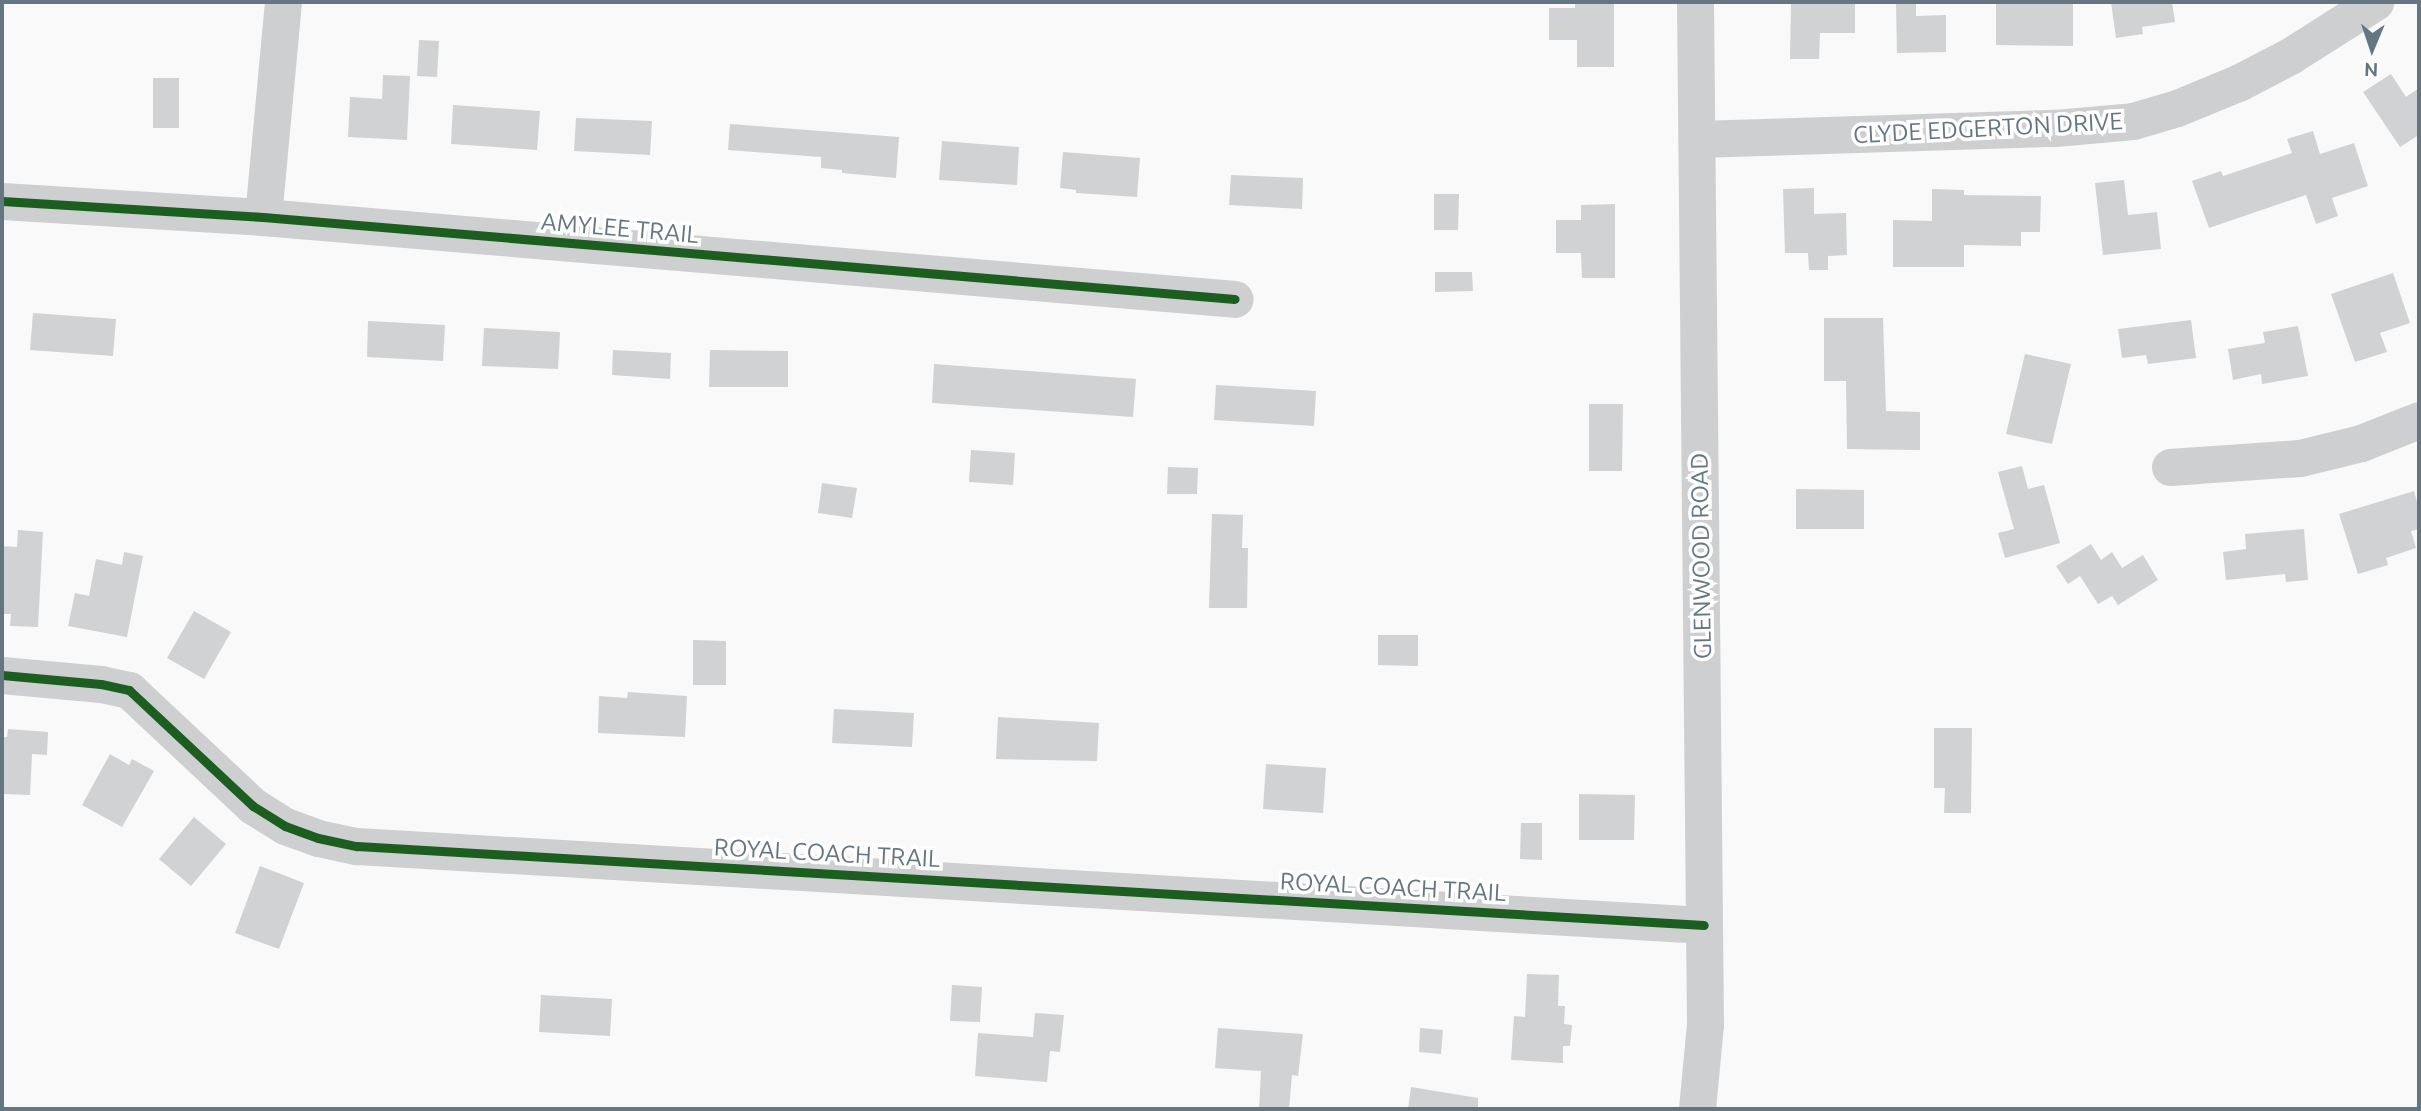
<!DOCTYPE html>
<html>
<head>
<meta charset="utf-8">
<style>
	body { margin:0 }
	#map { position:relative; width:2421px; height:1111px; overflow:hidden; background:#f9f9f9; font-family:Ubuntu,sans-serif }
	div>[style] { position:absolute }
	.building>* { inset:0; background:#d0d2d3 }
	.minor>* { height:37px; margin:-18.5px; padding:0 18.5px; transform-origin:18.5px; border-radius:18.5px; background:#cecfd0 }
	.cycleway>* { height:9px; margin:-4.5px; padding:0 4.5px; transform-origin:4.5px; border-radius:4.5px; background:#1b5e20 }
	span { translate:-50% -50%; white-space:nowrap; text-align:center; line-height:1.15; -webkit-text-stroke:7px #fff; paint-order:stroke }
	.street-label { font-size:24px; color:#657683 }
	.frame { position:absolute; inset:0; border:4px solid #657683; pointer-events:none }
	.north { position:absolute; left:2337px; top:14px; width:70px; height:70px; -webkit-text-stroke:5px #fff; paint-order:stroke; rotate:182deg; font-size:19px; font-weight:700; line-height:28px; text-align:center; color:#657683 }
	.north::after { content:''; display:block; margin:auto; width:24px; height:32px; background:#657683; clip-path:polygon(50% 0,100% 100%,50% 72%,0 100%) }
</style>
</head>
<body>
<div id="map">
	<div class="building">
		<div style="clip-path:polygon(1575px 2px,1614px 2px,1614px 67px,1577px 67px,1577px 40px,1549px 40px,1549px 8px,1575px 8px)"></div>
		<div style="clip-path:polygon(1791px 2px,1855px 2px,1855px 33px,1820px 33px,1819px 59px,1790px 59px)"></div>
		<div style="clip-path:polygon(2041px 2px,2073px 2px,2073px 46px,1996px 45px,1996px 3px)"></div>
		<div style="clip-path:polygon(2111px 2px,2172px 2px,2175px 22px,2142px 27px,2143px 34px,2116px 38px)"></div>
		<div style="clip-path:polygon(1916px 3px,1916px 16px,1946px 15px,1946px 52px,1897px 53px,1896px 4px)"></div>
		<div style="clip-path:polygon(419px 40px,439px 41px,437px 77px,417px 76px)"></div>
		<div style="clip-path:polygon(2391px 74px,2406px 97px,2419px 88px,2419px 135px,2400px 147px,2363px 92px)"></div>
		<div style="clip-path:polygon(383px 75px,410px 76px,407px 140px,348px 137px,350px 97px,382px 99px)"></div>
		<div style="clip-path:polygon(153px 78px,179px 78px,179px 128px,153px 128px)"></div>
		<div style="clip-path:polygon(453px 105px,540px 111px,537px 150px,451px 144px)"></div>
		<div style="clip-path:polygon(576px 118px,652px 121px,650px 155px,574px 151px)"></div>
		<div style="clip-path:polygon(730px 124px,899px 137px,896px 178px,842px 173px,842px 170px,821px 168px,821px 157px,728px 150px)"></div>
		<div style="clip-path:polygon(2313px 131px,2320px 154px,2354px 143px,2368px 186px,2332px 198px,2338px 216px,2316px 224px,2306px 195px,2209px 228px,2192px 181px,2221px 171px,2223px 176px,2292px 153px,2287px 139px)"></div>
		<div style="clip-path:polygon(942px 141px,1019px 147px,1017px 185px,939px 180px)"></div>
		<div style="clip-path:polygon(1063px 152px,1140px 158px,1137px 197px,1076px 193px,1076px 190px,1060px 188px)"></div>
		<div style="clip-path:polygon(1231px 175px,1303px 178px,1302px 209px,1229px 205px)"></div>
		<div style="clip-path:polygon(2124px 180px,2128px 215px,2157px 212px,2161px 249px,2103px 255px,2095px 183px)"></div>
		<div style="clip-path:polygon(1814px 188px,1814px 214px,1846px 213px,1847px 255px,1828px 256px,1828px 270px,1809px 270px,1808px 253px,1785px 253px,1783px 189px)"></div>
		<div style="clip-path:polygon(1932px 189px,1964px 190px,1964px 195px,2041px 196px,2040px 232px,2021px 232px,2021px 246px,1964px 245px,1964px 267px,1893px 267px,1893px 220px,1932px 221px)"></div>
		<div style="clip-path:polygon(1434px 194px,1459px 194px,1458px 230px,1434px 230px)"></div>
		<div style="clip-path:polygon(1615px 204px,1615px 278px,1582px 278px,1581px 253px,1556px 253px,1556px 220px,1581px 220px,1581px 205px)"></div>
		<div style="clip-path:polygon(1435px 272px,1472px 272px,1473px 291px,1435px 292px)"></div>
		<div style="clip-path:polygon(2393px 273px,2410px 323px,2380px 333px,2387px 352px,2355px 362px,2331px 294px)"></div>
		<div style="clip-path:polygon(33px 313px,116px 319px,113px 356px,30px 350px)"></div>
		<div style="clip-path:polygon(1824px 318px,1883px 318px,1886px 411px,1920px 412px,1920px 450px,1847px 449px,1846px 381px,1824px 381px)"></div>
		<div style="clip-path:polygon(2191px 320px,2196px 358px,2148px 364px,2146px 355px,2122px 358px,2118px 329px)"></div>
		<div style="clip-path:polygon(368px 321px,445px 325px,443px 361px,367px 357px)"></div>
		<div style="clip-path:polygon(2298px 326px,2308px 376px,2262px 384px,2261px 374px,2233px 380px,2228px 349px,2265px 343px,2263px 332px)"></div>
		<div style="clip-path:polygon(484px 328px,560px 332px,558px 369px,482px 366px)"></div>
		<div style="clip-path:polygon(613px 350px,671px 353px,670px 379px,612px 375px)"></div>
		<div style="clip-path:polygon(710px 350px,788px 351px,788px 387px,709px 387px)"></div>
		<div style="clip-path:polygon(2025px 354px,2071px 364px,2052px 444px,2006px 434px)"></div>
		<div style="clip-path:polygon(934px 364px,1136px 379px,1133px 417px,932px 403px)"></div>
		<div style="clip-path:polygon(1216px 385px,1316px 391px,1314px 426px,1214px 420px)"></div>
		<div style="clip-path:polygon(1589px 404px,1623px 404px,1622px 471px,1589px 471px)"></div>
		<div style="clip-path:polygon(971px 450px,1015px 453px,1013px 485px,969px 482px)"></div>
		<div style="clip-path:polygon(2022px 466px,2028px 489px,2044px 485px,2060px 543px,2005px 558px,1998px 533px,2014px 529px,1998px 472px)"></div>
		<div style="clip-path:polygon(1168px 467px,1198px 468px,1197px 494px,1167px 494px)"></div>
		<div style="clip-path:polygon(822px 483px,857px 488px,852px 518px,818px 513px)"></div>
		<div style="clip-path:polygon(1796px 489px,1864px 490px,1864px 529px,1796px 529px)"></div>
		<div style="clip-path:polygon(2414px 491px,2419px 509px,2419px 529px,2411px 531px,2416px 548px,2386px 558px,2388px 565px,2358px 574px,2339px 514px)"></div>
		<div style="clip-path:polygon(1212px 514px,1243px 515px,1242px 548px,1248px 548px,1247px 608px,1209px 608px)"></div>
		<div style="clip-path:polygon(2304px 529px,2308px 580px,2286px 582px,2285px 574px,2226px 580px,2223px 552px,2246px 549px,2245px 534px)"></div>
		<div style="clip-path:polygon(18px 530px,43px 532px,38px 627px,10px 626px,11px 614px,2px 614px,2px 546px,17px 547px)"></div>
		<div style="clip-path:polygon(2091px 544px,2101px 560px,2112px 552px,2122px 568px,2143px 555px,2158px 580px,2118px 605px,2112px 596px,2098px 604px,2080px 576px,2068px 584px,2056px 566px)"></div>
		<div style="clip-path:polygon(124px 552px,143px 556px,127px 637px,68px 626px,75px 593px,89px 596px,96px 559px,122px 565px)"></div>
		<div style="clip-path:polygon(194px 611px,231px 632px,204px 679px,167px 658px)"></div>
		<div style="clip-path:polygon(1378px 635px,1418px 635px,1418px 666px,1378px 665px)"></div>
		<div style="clip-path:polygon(693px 640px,726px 641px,726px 685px,693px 685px)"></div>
		<div style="clip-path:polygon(628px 692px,687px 696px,685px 737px,598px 733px,599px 696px,627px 698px)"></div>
		<div style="clip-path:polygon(834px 709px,914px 713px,912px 747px,832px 743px)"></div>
		<div style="clip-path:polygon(998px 717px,1099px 723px,1097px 761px,996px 759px)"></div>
		<div style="clip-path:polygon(1934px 728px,1972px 728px,1971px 813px,1944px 813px,1945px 788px,1934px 788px)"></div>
		<div style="clip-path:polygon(8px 729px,48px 732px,47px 755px,32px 754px,30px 795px,2px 794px,2px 737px,7px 737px)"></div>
		<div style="clip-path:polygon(110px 754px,129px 765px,132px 759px,154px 771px,122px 827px,82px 805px)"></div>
		<div style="clip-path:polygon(1266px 764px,1326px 768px,1323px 813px,1263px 809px)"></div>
		<div style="clip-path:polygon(1579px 794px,1635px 795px,1634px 840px,1579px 840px)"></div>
		<div style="clip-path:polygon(194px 817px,226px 844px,191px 886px,159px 859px)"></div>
		<div style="clip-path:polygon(1521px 823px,1542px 823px,1542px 860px,1520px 859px)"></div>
		<div style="clip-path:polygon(260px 866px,304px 883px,279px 949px,235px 933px)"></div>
		<div style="clip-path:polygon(1527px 974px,1559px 975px,1558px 1006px,1565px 1006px,1564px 1024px,1572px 1025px,1570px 1046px,1563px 1046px,1563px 1063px,1511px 1060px,1514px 1016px,1525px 1017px)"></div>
		<div style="clip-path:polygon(952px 985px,982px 987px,980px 1022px,950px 1021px)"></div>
		<div style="clip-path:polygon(541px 995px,612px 999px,610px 1036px,539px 1032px)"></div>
		<div style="clip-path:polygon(1035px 1013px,1064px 1015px,1060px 1052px,1050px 1051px,1047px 1082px,975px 1076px,978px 1033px,1033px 1037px)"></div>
		<div style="clip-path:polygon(1218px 1028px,1303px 1034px,1298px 1076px,1292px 1075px,1289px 1109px,1259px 1109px,1261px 1071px,1215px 1068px)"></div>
		<div style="clip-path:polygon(1420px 1028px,1443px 1030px,1441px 1054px,1419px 1052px)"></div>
		<div style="clip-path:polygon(1411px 1087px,1478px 1098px,1478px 1109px,1408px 1109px)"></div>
	</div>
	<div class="minor">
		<div style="left:1695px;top:2px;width:1022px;rotate:89.44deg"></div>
		<div style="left:1705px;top:1024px;width:85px;rotate:95.4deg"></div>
		<div style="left:1697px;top:139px;width:358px;rotate:-1.8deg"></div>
		<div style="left:2055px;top:128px;width:78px;rotate:-5.1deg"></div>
		<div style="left:2133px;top:121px;width:46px;rotate:-16.5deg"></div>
		<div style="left:2177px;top:108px;width:68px;rotate:-22.4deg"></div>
		<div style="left:2240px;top:82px;width:56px;rotate:-27.5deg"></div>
		<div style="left:2290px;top:56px;width:101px;rotate:-32.4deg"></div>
		<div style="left:2px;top:201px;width:261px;rotate:3.5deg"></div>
		<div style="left:263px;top:217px;width:975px;rotate:4.82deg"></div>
		<div style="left:263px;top:217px;width:216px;rotate:-84.7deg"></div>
		<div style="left:2170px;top:467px;width:130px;rotate:-4deg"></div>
		<div style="left:2300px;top:458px;width:63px;rotate:-13.8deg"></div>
		<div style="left:2361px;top:443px;width:62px;rotate:-21.6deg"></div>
		<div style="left:2px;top:675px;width:99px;rotate:5.2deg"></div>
		<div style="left:101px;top:684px;width:29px;rotate:12deg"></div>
		<div style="left:129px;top:690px;width:170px;rotate:43.1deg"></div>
		<div style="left:253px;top:806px;width:38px;rotate:32deg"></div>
		<div style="left:285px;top:826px;width:35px;rotate:20deg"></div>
		<div style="left:318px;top:838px;width:40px;rotate:12deg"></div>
		<div style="left:357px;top:846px;width:1349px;rotate:3.36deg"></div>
	</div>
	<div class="cycleway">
		<div style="left:2px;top:201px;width:261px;rotate:3.5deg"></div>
		<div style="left:263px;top:217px;width:975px;rotate:4.82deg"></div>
		<div style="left:2px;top:675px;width:99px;rotate:5.2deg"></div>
		<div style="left:101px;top:684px;width:29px;rotate:12deg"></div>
		<div style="left:129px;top:690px;width:170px;rotate:43.1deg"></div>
		<div style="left:253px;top:806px;width:38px;rotate:32deg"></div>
		<div style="left:285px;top:826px;width:35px;rotate:20deg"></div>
		<div style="left:318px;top:838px;width:40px;rotate:12deg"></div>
		<div style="left:357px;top:846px;width:1349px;rotate:3.36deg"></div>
	</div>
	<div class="street-label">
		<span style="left:1988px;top:128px;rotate:-3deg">CLYDE EDGERTON DRIVE</span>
		<span style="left:620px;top:228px;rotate:5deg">AMYLEE TRAIL</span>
		<span style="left:1701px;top:556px;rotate:-91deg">GLENWOOD ROAD</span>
		<span style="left:827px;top:853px;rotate:3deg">ROYAL COACH TRAIL</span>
		<span style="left:1393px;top:887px;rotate:3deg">ROYAL COACH TRAIL</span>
	</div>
	<div class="frame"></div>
	<div class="north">N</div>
</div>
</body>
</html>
